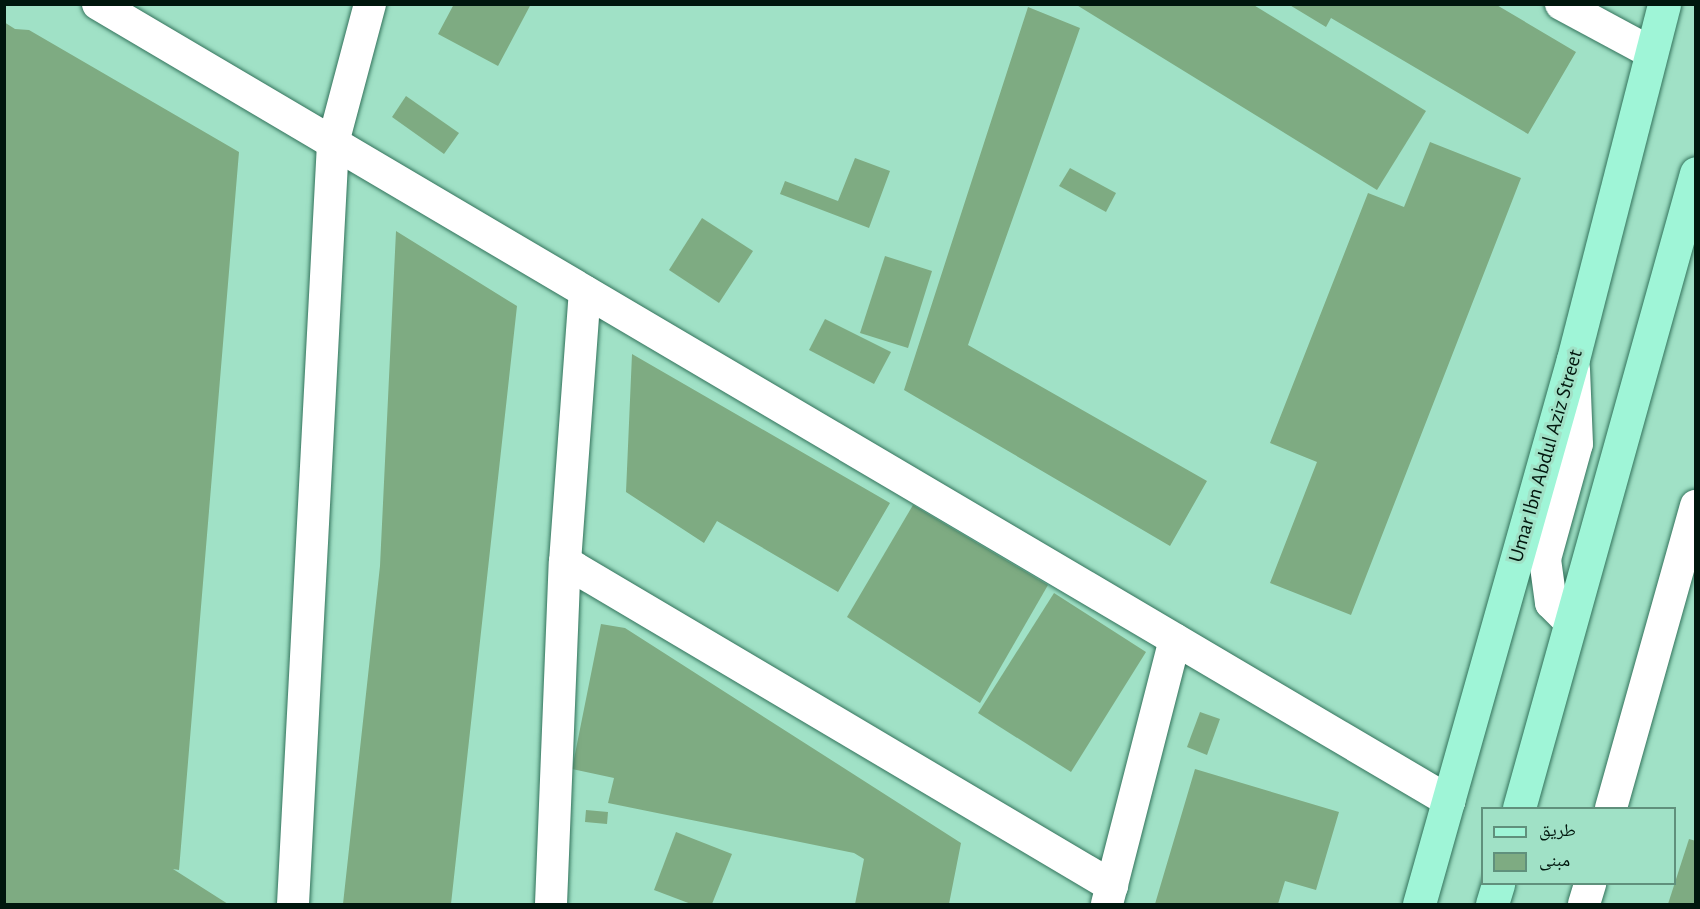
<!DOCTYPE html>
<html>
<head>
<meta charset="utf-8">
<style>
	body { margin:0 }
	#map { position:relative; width:1700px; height:909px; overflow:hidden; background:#a0e1c6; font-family:"Alegreya Sans","Noto Naskh Arabic",sans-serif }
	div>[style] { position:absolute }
	.building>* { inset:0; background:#7eab82 }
	.roads { filter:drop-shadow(0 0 2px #33735c) drop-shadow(0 0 2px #33735c) }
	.minor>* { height:32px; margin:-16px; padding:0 16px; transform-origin:16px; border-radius:16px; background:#fff }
	.major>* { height:33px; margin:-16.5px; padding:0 16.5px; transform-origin:16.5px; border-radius:16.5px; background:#9ff5d7 }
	span { translate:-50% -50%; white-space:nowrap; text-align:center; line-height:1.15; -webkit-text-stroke:6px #a0e1c6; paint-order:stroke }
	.street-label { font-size:21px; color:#00160d }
	.frame { position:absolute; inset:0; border:6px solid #00160d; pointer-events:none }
	.legend { position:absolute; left:1481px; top:807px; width:195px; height:78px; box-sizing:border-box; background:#a0e1c6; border:2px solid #60907c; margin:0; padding:8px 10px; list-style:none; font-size:18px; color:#00160d }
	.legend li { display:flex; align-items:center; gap:12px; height:30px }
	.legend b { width:30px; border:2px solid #60907c }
</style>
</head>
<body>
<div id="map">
	<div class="building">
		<div style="clip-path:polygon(454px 4px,531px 4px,498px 66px,438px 34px)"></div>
		<div style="clip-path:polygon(1075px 4px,1252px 4px,1426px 111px,1377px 190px)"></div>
		<div style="clip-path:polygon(1288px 4px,1495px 4px,1576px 52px,1528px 134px,1331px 18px,1326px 27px)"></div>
		<div style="clip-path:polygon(1028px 7px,1080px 28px,968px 345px,1207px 481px,1170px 546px,904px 390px)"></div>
		<div style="clip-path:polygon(4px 22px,15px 29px,29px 30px,239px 152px,179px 870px,173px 869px,228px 904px,4px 904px)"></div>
		<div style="clip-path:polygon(406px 96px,459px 133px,444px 154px,392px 117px)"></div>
		<div style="clip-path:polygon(1430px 142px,1521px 178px,1351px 615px,1270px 583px,1317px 462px,1270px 443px,1368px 193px,1404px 207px)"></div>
		<div style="clip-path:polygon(855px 158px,890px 171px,869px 228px,780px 194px,785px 181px,838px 201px)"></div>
		<div style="clip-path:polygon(1070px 168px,1116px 193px,1106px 212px,1059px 186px)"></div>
		<div style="clip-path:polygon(702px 218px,753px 251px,719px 303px,669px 270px)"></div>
		<div style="clip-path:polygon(396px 231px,517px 306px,451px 904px,343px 904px,380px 566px)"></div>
		<div style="clip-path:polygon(885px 256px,932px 271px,908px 348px,860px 333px)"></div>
		<div style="clip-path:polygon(825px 319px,891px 352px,874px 384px,809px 350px)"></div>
		<div style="clip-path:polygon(632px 354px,890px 503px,838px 592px,717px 521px,704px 543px,626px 492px)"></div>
		<div style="clip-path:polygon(913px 505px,1048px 585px,980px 703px,847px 617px)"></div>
		<div style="clip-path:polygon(1054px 593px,1146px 652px,1071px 772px,978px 713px)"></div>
		<div style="clip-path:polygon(601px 624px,625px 628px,961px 843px,949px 904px,855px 904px,864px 859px,854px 853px,608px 803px,614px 778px,572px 769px)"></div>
		<div style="clip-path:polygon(1200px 712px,1220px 719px,1207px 755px,1187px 747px)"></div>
		<div style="clip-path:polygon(1195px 769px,1339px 812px,1316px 890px,1285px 881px,1278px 904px,1155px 904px)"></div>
		<div style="clip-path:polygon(586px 810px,608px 812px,607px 824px,585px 822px)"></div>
		<div style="clip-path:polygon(676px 832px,732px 854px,712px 904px,691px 904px,654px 890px)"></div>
		<div style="clip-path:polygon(1689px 839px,1696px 841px,1696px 904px,1668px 904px)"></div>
	</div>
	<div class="roads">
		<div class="minor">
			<div style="left:98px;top:4px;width:1569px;rotate:30.54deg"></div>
			<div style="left:1561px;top:4px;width:101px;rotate:28.3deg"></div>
			<div style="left:565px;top:562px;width:636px;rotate:30.64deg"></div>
			<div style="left:1571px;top:623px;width:28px;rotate:-135deg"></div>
			<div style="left:1551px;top:603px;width:44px;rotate:-97.8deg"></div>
			<div style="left:1545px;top:559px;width:119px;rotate:-74.5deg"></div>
			<div style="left:1577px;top:444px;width:75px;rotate:-92.3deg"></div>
			<div style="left:1611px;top:808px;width:314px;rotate:-74.3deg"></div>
			<div style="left:293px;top:904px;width:762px;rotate:-86.99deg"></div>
			<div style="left:333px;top:143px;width:144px;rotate:-75.1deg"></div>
			<div style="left:551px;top:904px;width:342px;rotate:-87.7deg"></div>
			<div style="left:565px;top:562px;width:271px;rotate:-85.8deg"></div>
			<div style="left:1107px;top:904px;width:273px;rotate:-75.6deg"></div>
			<div style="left:1584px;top:904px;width:21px;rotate:-73deg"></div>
		</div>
		<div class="major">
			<div style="left:1519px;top:808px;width:659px;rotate:-74.42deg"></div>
			<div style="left:1419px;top:904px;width:566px;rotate:-74.22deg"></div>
			<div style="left:1573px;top:359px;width:366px;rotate:-75.6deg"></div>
			<div style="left:1492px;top:904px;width:21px;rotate:-73deg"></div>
		</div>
	</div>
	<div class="street-label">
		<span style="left:1546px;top:456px;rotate:-74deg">Umar Ibn Abdul Aziz Street</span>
	</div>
	<div class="frame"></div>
	<ul class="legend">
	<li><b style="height:8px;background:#9ff5d7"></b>طريق</li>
	<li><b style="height:16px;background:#7eab82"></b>مبنى</li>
	</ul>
</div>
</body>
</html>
